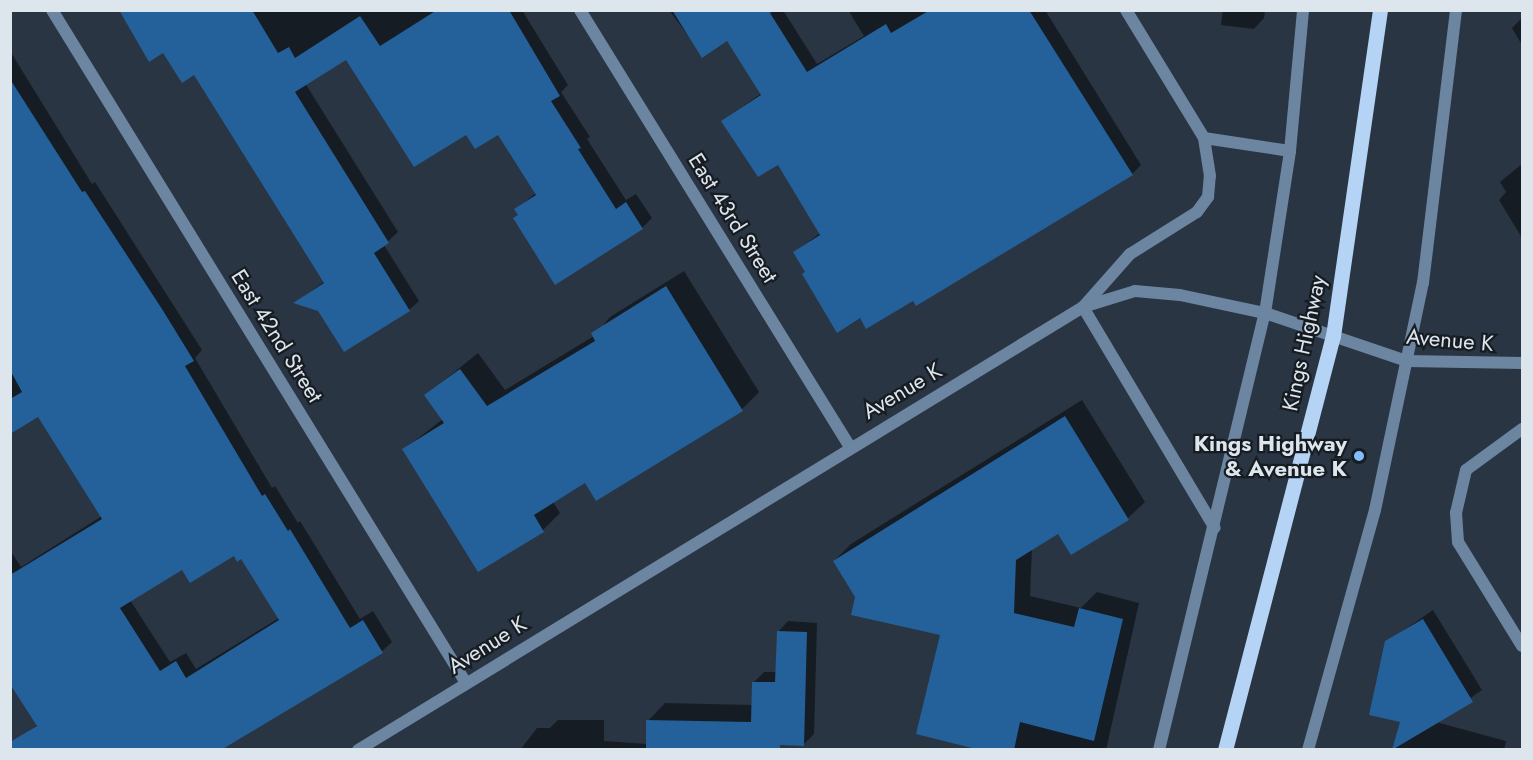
<!DOCTYPE html>
<html>
<head>
<meta charset="utf-8">
<style>
	body { margin:0 }
	#map { position:relative; width:1533px; height:760px; overflow:hidden; background:#293542; font-family:Jost,sans-serif }
	div>[style] { position:absolute }
	.shadow>* { inset:0; background:#0007 }
	.building>* { inset:0; background:#24609a }
	.minor>* { height:12px; margin:-6px; padding:0 6px; transform-origin:6px; border-radius:6px; background:#6c85a0 }
	.tertiary>* { height:12px; margin:-6px; padding:0 6px; transform-origin:6px; border-radius:6px; background:#6c85a0 }
	.primary>* { height:15px; margin:-7.5px; padding:0 7.5px; transform-origin:7.5px; border-radius:7.5px; background:#b5d4f5 }
	.dots>* { width:16px; height:16px; translate:-50% -50%; box-sizing:border-box; border:3px solid #171c22; border-radius:50% }
	span { translate:-50% -50%; white-space:nowrap; text-align:center; line-height:1.15; -webkit-text-stroke:4.5px #171c22; paint-order:stroke }
	.street-label { font-size:22px; color:#dde5ed }
	.poi-label { font-size:22px; color:#dde5ed; font-weight:700 }
	.right { translate:-100% -50%; text-align:right }
	.frame { position:absolute; inset:0; border:12px solid #dde5ed; pointer-events:none }
</style>
</head>
<body>
<div id="map">
	<div class="shadow">
		<div style="clip-path:polygon(119px 10px,522px 10px,568px 85px,561px 92px,590px 137px,587px 139px,626px 200px,636px 194px,652px 218px,642px 228px,515px 218px,519px 214px,516px 209px,536px 193px,498px 133px,467px 132px,346px 58px,305px 83px,398px 232px,384px 245px,419px 301px,409px 310px,319px 310px,296px 302px,325px 281px,194px 73px,163px 51px)"></div>
		<div style="clip-path:polygon(669px 10px,783px 10px,817px 64px,864px 36px,848px 10px,1045px 10px,1141px 165px,1132px 174px,913px 299px,860px 316px,807px 271px,795px 252px,820px 233px,778px 163px,723px 121px,762px 93px,727px 39px,703px 56px)"></div>
		<div style="clip-path:polygon(1223px 10px,1265px 10px,1264px 18px,1254px 29px,1221px 25px)"></div>
		<div style="clip-path:polygon(1522px 18px,1522px 45px,1512px 28px)"></div>
		<div style="clip-path:polygon(evenodd,10px 51px,92px 184px,95px 182px,202px 350px,195px 358px,272px 488px,275px 486px,298px 523px,300px 521px,360px 619px,373px 611px,392px 642px,382px 651px,237px 737px,30px 731px,38px 724px,10px 681px,10px 550px,21px 567px,102px 516px,39px 415px,10px 432px,10px 51px,234px 554px,242px 557px,279px 618px,196px 669px,186px 653px,170px 662px,130px 600px,183px 568px,234px 554px)"></div>
		<div style="clip-path:polygon(1522px 164px,1522px 238px,1499px 200px,1506px 192px,1500px 182px)"></div>
		<div style="clip-path:polygon(684px 271px,759px 392px,742px 409px,585px 481px,553px 502px,560px 513px,543px 530px,479px 570px,404px 449px,443px 419px,426px 395px,478px 353px,505px 390px,594px 336px,610px 317px)"></div>
		<div style="clip-path:polygon(1082px 400px,1145px 502px,1128px 518px,1058px 532px,1032px 548px,1030px 596px,1081px 608px,1097px 592px,1139px 603px,1106px 750px,987px 750px,942px 634px,857px 597px,834px 561px,851px 544px)"></div>
		<div style="clip-path:polygon(1433px 610px,1482px 690px,1436px 722px,1506px 741px,1504px 750px,1394px 750px,1401px 720px,1387px 642px)"></div>
		<div style="clip-path:polygon(788px 621px,817px 623px,814px 734px,804px 744px,760px 743px,760px 750px,520px 750px,537px 728px,550px 728px,558px 720px,604px 720px,604px 741px,648px 744px,648px 721px,665px 703px,753px 705px,754px 682px,764px 672px,777px 672px,778px 632px)"></div>
	</div>
	<div class="building">
		<div style="clip-path:polygon(119px 10px,252px 10px,278px 53px,289px 47px,295px 58px,360px 16px,380px 46px,437px 10px,509px 10px,560px 96px,551px 101px,581px 148px,578px 149px,616px 209px,626px 202px,643px 229px,555px 285px,513px 218px,518px 215px,514px 209px,536px 195px,498px 135px,475px 149px,466px 135px,414px 167px,346px 60px,295px 92px,389px 243px,374px 253px,410px 311px,344px 352px,318px 311px,293px 303px,324px 283px,194px 75px,182px 83px,163px 53px,149px 62px)"></div>
		<div style="clip-path:polygon(672px 10px,774px 10px,770px 13px,807px 72px,886px 24px,891px 33px,930px 10px,1029px 10px,1133px 175px,916px 306px,913px 301px,866px 329px,860px 318px,837px 333px,802px 274px,805px 272px,793px 252px,820px 235px,778px 165px,758px 177px,721px 121px,761px 95px,727px 41px,702px 58px)"></div>
		<div style="clip-path:polygon(evenodd,10px 79px,82px 192px,85px 191px,162px 309px,194px 361px,185px 366px,262px 496px,265px 494px,288px 531px,290px 529px,350px 628px,363px 620px,383px 653px,221px 750px,10px 750px,10px 742px,37px 726px,10px 684px,10px 575px,102px 519px,38px 417px,10px 434px,10px 399px,22px 392px,10px 370px,10px 79px,234px 556px,237px 562px,241px 559px,279px 620px,186px 678px,176px 661px,160px 671px,120px 608px,182px 570px,190px 583px,234px 556px)"></div>
		<div style="clip-path:polygon(666px 286px,743px 411px,596px 501px,585px 483px,534px 515px,544px 532px,478px 572px,402px 449px,444px 423px,424px 395px,460px 369px,487px 406px,595px 341px,591px 333px)"></div>
		<div style="clip-path:polygon(1065px 416px,1129px 520px,1071px 555px,1058px 534px,1016px 560px,1014px 613px,1074px 627px,1079px 608px,1123px 619px,1094px 741px,1020px 722px,1014px 750px,980px 750px,916px 734px,940px 635px,851px 615px,855px 597px,833px 561px)"></div>
		<div style="clip-path:polygon(1423px 619px,1473px 702px,1392px 750px,1400px 722px,1369px 715px,1385px 641px)"></div>
		<div style="clip-path:polygon(777px 631px,807px 632px,804px 746px,780px 745px,780px 750px,646px 750px,646px 720px,751px 722px,752px 682px,775px 682px)"></div>
	</div>
	<div class="minor">
		<div style="left:52px;top:10px;width:790px;rotate:58.4deg"></div>
		<div style="left:580px;top:10px;width:514px;rotate:58.29deg"></div>
		<div style="left:1126px;top:10px;width:150px;rotate:58.6deg"></div>
		<div style="left:1522px;top:429px;width:69px;rotate:143.8deg"></div>
		<div style="left:1466px;top:470px;width:44px;rotate:103.1deg"></div>
		<div style="left:1456px;top:513px;width:29px;rotate:86deg"></div>
		<div style="left:1458px;top:542px;width:122px;rotate:58.4deg"></div>
	</div>
	<div class="tertiary">
		<div style="left:1084px;top:306px;width:69px;rotate:-48.5deg"></div>
		<div style="left:1130px;top:254px;width:79px;rotate:-32.1deg"></div>
		<div style="left:1197px;top:212px;width:19px;rotate:-54deg"></div>
		<div style="left:1208px;top:197px;width:21px;rotate:-85deg"></div>
		<div style="left:1210px;top:176px;width:38px;rotate:-99deg"></div>
		<div style="left:1204px;top:138px;width:87px;rotate:8.6deg"></div>
		<div style="left:1083px;top:307px;width:257px;rotate:59.2deg"></div>
		<div style="left:358px;top:750px;width:850px;rotate:-31.43deg"></div>
		<div style="left:1083px;top:307px;width:54px;rotate:-17.1deg"></div>
		<div style="left:1135px;top:291px;width:45px;rotate:5.1deg"></div>
		<div style="left:1180px;top:295px;width:87px;rotate:12deg"></div>
		<div style="left:1265px;top:313px;width:150px;rotate:18.7deg"></div>
		<div style="left:1407px;top:361px;width:115px;rotate:1deg"></div>
		<div style="left:1159px;top:750px;width:450px;rotate:-76.4deg"></div>
		<div style="left:1265px;top:313px;width:164px;rotate:-81.2deg"></div>
		<div style="left:1290px;top:151px;width:142px;rotate:-84.7deg"></div>
		<div style="left:1308px;top:750px;width:249px;rotate:-74.4deg"></div>
		<div style="left:1375px;top:510px;width:232px;rotate:-78.1deg"></div>
		<div style="left:1423px;top:283px;width:275px;rotate:-83.1deg"></div>
	</div>
	<div class="primary">
		<div style="left:1225px;top:750px;width:428px;rotate:-75.4deg"></div>
		<div style="left:1333px;top:336px;width:329px;rotate:-81.8deg"></div>
	</div>
	<div class="dots">
		<div style="left:1359px;top:456px;background:#82bcfa"></div>
	</div>
	<div class="street-label">
		<span style="left:733px;top:218px;rotate:58deg">East 43rd Street</span>
		<span style="left:277px;top:336px;rotate:58deg">East 42nd Street</span>
		<span style="left:1450px;top:340px;rotate:5deg">Avenue K</span>
		<span style="left:1304px;top:343px;rotate:-78deg">Kings Highway</span>
		<span style="left:902px;top:391px;rotate:-31deg">Avenue K</span>
		<span style="left:487px;top:645px;rotate:-32deg">Avenue K</span>
	</div>
	<div class="poi-label">
		<span class="right" style="left:1347px;top:456px">Kings Highway<br>&amp; Avenue K</span>
	</div>
	<div class="frame"></div>
</div>
</body>
</html>
